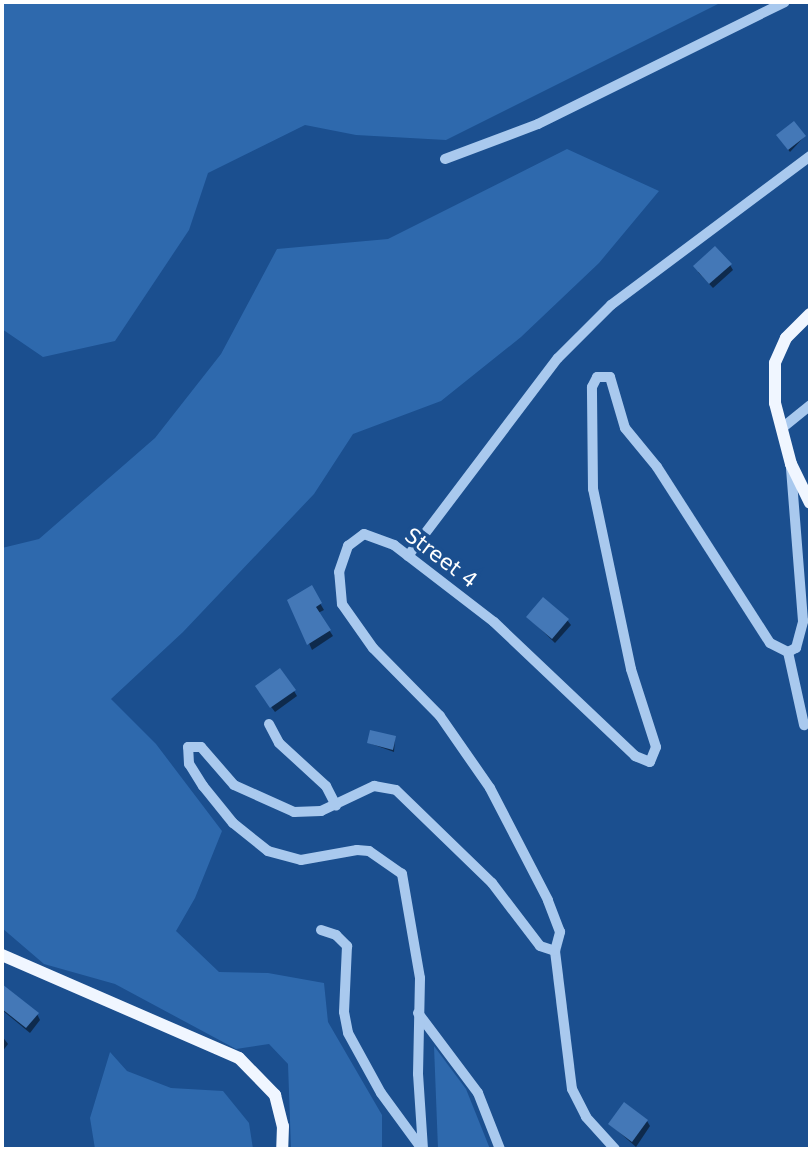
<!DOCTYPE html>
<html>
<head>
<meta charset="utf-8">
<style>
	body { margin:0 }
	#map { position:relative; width:812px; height:1151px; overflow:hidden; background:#1b4f8f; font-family:"DejaVu Sans",sans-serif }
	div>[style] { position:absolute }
	.green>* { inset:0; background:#2e69ad }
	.shadow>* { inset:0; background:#0007 }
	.building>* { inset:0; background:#4478b7 }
	.minor>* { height:10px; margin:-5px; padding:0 5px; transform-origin:5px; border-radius:5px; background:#a9c9ee }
	.major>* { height:12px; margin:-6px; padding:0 6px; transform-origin:6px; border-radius:6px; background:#f0f6ff }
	span { translate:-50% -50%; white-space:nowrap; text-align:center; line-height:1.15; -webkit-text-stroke:7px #1b4f8f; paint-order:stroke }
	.street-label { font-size:21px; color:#fff }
	.frame { position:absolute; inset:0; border:4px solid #fff; pointer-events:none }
</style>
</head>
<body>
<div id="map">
	<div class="green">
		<div style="clip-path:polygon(7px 2px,722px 2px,446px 140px,356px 135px,305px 125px,208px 173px,189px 230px,115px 341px,43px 357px,2px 329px,2px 4px)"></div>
		<div style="clip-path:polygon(567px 149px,659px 191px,599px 263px,521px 337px,441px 401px,353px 434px,314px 494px,183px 632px,111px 699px,156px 744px,222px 831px,195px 898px,176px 931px,219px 972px,268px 973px,324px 983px,328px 1022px,382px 1115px,382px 1149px,291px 1149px,288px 1064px,269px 1044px,236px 1049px,115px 984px,44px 964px,2px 928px,2px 548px,39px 539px,155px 438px,221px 354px,277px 249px,388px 239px)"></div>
		<div style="clip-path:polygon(434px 1046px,466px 1089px,490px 1149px,438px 1149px)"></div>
		<div style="clip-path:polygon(110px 1052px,127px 1071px,171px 1088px,223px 1091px,249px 1123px,253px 1149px,95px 1149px,90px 1118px)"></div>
	</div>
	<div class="shadow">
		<div style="clip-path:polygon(804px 137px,790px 152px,780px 139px)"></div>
		<div style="clip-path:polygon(730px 265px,733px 270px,713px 288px,698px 272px)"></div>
		<div style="clip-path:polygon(311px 588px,324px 610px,318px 613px,333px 636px,312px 650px,290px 600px)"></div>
		<div style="clip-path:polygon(528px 617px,567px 620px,571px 625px,555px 643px)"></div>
		<div style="clip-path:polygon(294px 691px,297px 696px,275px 712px,260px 692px)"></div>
		<div style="clip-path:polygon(395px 738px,394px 752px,369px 743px)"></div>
		<div style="clip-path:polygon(2px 986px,37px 1014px,40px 1020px,30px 1033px,2px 1010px)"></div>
		<div style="clip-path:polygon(2px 1036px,8px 1044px,2px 1052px)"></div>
		<div style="clip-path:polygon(647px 1121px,650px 1126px,636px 1147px,610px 1124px)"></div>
	</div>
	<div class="building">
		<div style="clip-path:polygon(794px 121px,806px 136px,788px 150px,776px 135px)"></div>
		<div style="clip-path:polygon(715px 246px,732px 264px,709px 284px,693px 266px)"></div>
		<div style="clip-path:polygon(312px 585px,322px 603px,316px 607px,331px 630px,307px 645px,287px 600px)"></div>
		<div style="clip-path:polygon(543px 597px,569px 619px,552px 639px,526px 617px)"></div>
		<div style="clip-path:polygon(280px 668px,296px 690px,270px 708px,255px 686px)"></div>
		<div style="clip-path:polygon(370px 730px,396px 736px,393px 750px,367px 743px)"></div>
		<div style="clip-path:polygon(2px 984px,39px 1013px,26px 1028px,2px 1009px)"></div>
		<div style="clip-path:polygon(624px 1102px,648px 1120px,632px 1142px,608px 1124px)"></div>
	</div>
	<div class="minor">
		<div style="left:445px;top:159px;width:99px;rotate:-20.6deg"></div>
		<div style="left:538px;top:124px;width:275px;rotate:-26.3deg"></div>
		<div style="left:782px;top:428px;width:36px;rotate:-39deg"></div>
		<div style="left:408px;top:556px;width:248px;rotate:-52.9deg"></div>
		<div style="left:558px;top:358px;width:75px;rotate:-45deg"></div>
		<div style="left:611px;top:305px;width:249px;rotate:-36.8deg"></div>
		<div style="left:788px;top:652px;width:75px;rotate:77.6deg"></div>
		<div style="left:269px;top:724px;width:21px;rotate:62deg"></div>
		<div style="left:279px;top:743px;width:64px;rotate:42.5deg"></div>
		<div style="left:326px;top:786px;width:22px;rotate:63deg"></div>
		<div style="left:321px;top:930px;width:16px;rotate:18deg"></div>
		<div style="left:336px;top:935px;width:16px;rotate:45deg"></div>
		<div style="left:347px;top:946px;width:66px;rotate:92.6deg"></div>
		<div style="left:344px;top:1012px;width:21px;rotate:79deg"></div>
		<div style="left:348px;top:1033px;width:68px;rotate:61.2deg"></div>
		<div style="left:381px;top:1093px;width:69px;rotate:53.8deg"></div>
		<div style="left:555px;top:951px;width:139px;rotate:83deg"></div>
		<div style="left:572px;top:1089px;width:31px;rotate:63deg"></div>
		<div style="left:586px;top:1117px;width:43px;rotate:47.8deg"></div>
		<div style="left:418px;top:1013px;width:100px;rotate:53.1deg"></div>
		<div style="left:478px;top:1093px;width:60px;rotate:68.6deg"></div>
		<div style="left:423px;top:1149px;width:75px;rotate:-93.8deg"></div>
		<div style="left:418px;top:1074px;width:96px;rotate:-88.8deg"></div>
		<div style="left:420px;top:978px;width:106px;rotate:-99.8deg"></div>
		<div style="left:402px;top:874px;width:40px;rotate:-145.1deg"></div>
		<div style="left:369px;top:851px;width:12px;rotate:-175deg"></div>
		<div style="left:357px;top:850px;width:57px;rotate:169.9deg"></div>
		<div style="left:301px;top:860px;width:34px;rotate:-165deg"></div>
		<div style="left:268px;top:851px;width:45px;rotate:-141.3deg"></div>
		<div style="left:233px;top:823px;width:48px;rotate:-129deg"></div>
		<div style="left:203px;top:786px;width:26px;rotate:-122deg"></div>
		<div style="left:189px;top:764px;width:17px;rotate:-93deg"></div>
		<div style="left:188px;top:747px;width:13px"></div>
		<div style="left:201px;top:747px;width:50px;rotate:49deg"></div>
		<div style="left:234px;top:785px;width:66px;rotate:24.2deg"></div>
		<div style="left:294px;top:812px;width:27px;rotate:-2deg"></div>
		<div style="left:321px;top:811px;width:59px;rotate:-25.3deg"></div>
		<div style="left:374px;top:786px;width:22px;rotate:10deg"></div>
		<div style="left:396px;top:790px;width:134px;rotate:44.1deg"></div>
		<div style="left:492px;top:883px;width:79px;rotate:52.7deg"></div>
		<div style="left:540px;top:946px;width:16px;rotate:18deg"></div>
		<div style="left:555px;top:951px;width:20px;rotate:-75deg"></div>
		<div style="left:560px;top:932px;width:34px;rotate:-111deg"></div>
		<div style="left:548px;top:900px;width:126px;rotate:-117.4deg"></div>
		<div style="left:490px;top:788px;width:88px;rotate:-124.8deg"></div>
		<div style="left:440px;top:716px;width:95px;rotate:-134.6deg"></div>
		<div style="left:373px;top:648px;width:54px;rotate:-125.2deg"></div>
		<div style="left:342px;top:604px;width:32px;rotate:-95deg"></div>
		<div style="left:339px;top:572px;width:28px;rotate:-71deg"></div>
		<div style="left:348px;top:546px;width:20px;rotate:-37deg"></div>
		<div style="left:364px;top:534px;width:32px;rotate:20deg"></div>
		<div style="left:394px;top:545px;width:126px;rotate:37.6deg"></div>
		<div style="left:494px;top:622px;width:195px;rotate:43.5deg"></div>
		<div style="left:635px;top:756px;width:16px;rotate:22deg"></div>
		<div style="left:650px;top:762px;width:16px;rotate:-68deg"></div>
		<div style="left:656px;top:747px;width:82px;rotate:-107.8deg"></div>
		<div style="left:631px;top:669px;width:184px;rotate:-101.9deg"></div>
		<div style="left:593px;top:489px;width:102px;rotate:-90.6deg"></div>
		<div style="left:592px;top:387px;width:11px;rotate:-63deg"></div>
		<div style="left:597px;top:377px;width:13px"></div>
		<div style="left:610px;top:377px;width:53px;rotate:73.6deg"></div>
		<div style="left:625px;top:428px;width:50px;rotate:50.6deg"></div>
		<div style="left:657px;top:467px;width:209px;rotate:57.3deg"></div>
		<div style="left:770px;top:643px;width:20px;rotate:27deg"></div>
		<div style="left:788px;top:652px;width:9px;rotate:-27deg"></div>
		<div style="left:796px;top:648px;width:28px;rotate:-75deg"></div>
		<div style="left:803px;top:621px;width:153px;rotate:-94.5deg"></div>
	</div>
	<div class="major">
		<div style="left:810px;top:314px;width:34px;rotate:135deg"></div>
		<div style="left:786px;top:338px;width:27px;rotate:114deg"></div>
		<div style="left:775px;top:363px;width:40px;rotate:90deg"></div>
		<div style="left:775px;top:403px;width:63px;rotate:75.3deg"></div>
		<div style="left:791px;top:464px;width:43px;rotate:64deg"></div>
		<div style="left:2px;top:955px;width:258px;rotate:23.5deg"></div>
		<div style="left:239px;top:1058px;width:52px;rotate:45.8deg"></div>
		<div style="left:275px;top:1095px;width:32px;rotate:76deg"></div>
		<div style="left:283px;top:1126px;width:23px;rotate:92deg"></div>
	</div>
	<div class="street-label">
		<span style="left:441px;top:558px;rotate:37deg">Street 4</span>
	</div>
	<div class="frame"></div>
</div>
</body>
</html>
